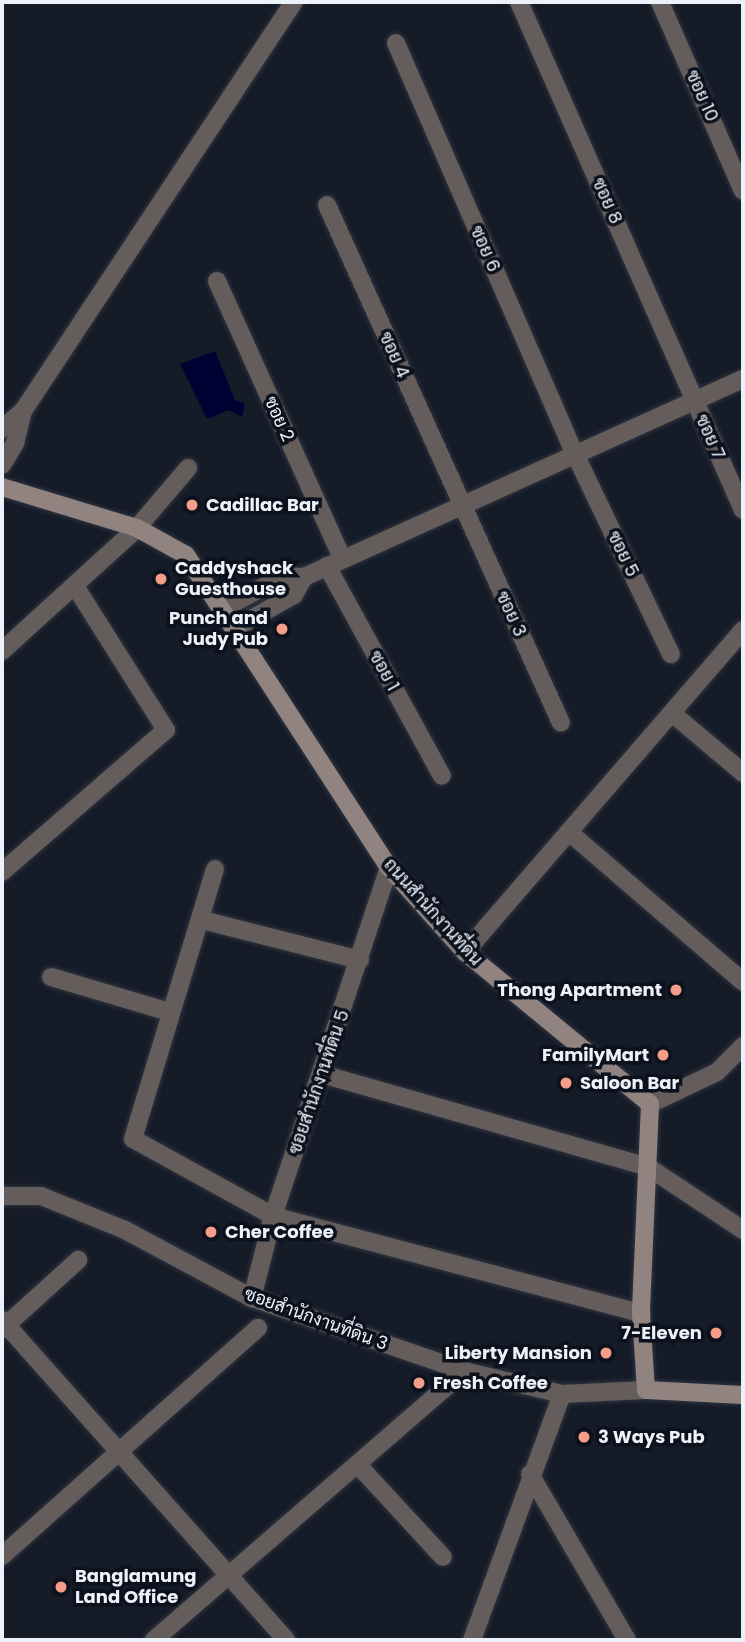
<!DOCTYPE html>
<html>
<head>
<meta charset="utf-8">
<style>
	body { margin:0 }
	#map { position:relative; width:745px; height:1642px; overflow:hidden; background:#151b27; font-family:Poppins,Sarabun,sans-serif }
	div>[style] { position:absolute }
	.water>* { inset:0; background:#000133 }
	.roads { filter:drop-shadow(0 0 2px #2f3540) drop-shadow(0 0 2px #2f3540) }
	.street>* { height:18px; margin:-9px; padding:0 9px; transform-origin:9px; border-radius:9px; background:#655d5b }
	.secondary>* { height:18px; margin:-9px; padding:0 9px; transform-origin:9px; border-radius:9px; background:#908380 }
	.dots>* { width:19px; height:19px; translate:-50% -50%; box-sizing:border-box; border:4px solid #0c121d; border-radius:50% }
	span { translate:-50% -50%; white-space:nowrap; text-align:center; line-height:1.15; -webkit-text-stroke:7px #0c121d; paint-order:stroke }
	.street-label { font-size:18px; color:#edf2fa }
	.poi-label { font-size:18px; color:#edf2fa; font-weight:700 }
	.left { translate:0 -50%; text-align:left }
	.right { translate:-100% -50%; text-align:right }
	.frame { position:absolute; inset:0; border:4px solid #edf2fa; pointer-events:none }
</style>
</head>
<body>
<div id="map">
	<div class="water">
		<div style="clip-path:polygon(215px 351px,235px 400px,245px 403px,242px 417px,229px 410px,207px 419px,180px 364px)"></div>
	</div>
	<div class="roads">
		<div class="street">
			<div style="left:519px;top:2px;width:555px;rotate:66.21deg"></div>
			<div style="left:660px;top:2px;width:206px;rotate:66.3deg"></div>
			<div style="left:396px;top:43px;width:448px;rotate:66.5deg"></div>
			<div style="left:575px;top:454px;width:222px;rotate:64.4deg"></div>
			<div style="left:327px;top:205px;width:568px;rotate:65.69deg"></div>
			<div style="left:217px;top:281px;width:304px;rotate:65.7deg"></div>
			<div style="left:2px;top:429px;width:28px;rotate:-41deg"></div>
			<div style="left:23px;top:411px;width:491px;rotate:-56.5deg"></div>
			<div style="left:2px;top:465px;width:26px;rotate:-59deg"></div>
			<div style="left:15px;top:443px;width:33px;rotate:-76deg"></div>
			<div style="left:327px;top:566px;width:239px;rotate:61.3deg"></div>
			<div style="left:224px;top:608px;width:68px;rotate:-28.1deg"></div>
			<div style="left:284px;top:576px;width:20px;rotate:3deg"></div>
			<div style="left:304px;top:577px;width:482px;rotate:-24.3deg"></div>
			<div style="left:237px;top:627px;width:65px;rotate:-29.3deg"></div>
			<div style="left:294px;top:595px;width:21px;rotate:-61deg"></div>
			<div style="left:2px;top:651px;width:183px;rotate:-42.3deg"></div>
			<div style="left:137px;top:528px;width:79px;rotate:-49.6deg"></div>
			<div style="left:673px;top:714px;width:92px;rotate:40.1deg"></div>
			<div style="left:570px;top:833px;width:228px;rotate:40.7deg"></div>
			<div style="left:215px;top:869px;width:282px;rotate:106.9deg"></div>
			<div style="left:133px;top:1139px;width:160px;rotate:28.8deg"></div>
			<div style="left:273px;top:1216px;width:381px;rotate:14.8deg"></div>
			<div style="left:2px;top:872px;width:217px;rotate:-40.9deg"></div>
			<div style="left:166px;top:730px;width:170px;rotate:-122.3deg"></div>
			<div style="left:202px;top:920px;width:163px;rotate:14.2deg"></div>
			<div style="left:465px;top:952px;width:425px;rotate:-49.2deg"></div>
			<div style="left:51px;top:977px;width:123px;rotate:16.5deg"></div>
			<div style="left:322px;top:1074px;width:339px;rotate:15.9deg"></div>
			<div style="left:648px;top:1167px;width:114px;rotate:33.6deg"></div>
			<div style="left:650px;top:1104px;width:74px;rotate:-25.5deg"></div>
			<div style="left:717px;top:1072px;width:37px;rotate:-45deg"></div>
			<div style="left:2px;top:1196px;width:39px"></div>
			<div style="left:41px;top:1196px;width:91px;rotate:22deg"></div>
			<div style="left:125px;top:1230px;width:144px;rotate:28.2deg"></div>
			<div style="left:252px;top:1298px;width:224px;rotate:19deg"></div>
			<div style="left:464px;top:1371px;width:101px;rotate:13.2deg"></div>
			<div style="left:562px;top:1394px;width:84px;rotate:-2.7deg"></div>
			<div style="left:252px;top:1298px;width:85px;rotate:-75.6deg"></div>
			<div style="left:273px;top:1216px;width:368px;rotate:-71.6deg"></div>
			<div style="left:2px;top:1320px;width:428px;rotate:48.4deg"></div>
			<div style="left:2px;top:1329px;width:103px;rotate:-42.2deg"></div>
			<div style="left:358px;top:1465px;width:125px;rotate:47.3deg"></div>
			<div style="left:530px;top:1474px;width:192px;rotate:59.7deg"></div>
			<div style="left:2px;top:1556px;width:343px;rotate:-41.7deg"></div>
			<div style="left:154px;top:1640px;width:410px;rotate:-40.9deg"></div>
			<div style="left:472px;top:1640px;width:262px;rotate:-69.9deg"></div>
		</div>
		<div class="secondary">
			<div style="left:2px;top:487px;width:141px;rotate:16.9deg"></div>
			<div style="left:137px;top:528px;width:56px;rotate:28.9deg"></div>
			<div style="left:186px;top:555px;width:372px;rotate:57deg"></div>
			<div style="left:389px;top:867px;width:114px;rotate:48.2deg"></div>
			<div style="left:465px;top:952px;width:239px;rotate:39.4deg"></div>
			<div style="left:650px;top:1104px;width:209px;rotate:92.5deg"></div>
			<div style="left:641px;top:1313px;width:77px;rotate:86.3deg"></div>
			<div style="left:646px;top:1390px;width:97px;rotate:3deg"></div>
		</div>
	</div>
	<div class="dots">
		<div style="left:192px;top:505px;background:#f49e8a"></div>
		<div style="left:161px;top:579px;background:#f49e8a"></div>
		<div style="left:282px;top:629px;background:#f49e8a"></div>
		<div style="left:676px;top:990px;background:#f49e8a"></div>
		<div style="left:663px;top:1055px;background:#f49e8a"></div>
		<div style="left:566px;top:1083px;background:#f49e8a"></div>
		<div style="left:211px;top:1232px;background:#f49e8a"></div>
		<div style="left:716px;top:1333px;background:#f49e8a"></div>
		<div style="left:606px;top:1353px;background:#f49e8a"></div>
		<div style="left:419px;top:1383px;background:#f49e8a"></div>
		<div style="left:584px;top:1437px;background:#f49e8a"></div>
		<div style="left:61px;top:1587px;background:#f49e8a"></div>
	</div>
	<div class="street-label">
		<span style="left:702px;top:96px;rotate:66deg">ซอย 10</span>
		<span style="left:607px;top:201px;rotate:66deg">ซอย 8</span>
		<span style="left:485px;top:249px;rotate:66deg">ซอย 6</span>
		<span style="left:394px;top:355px;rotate:66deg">ซอย 4</span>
		<span style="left:279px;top:419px;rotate:66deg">ซอย 2</span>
		<span style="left:710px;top:437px;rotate:66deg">ซอย 7</span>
		<span style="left:623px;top:554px;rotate:64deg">ซอย 5</span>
		<span style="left:511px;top:614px;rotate:65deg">ซอย 3</span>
		<span style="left:384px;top:671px;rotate:61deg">ซอย 1</span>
		<span style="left:433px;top:912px;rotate:48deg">ถนนสำนักงานที่ดิน</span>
		<span style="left:319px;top:1082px;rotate:-71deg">ซอยสำนักงานที่ดิน 5</span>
		<span style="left:316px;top:1319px;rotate:20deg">ซอยสำนักงานที่ดิน 3</span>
	</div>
	<div class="poi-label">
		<span class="left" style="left:206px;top:505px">Cadillac Bar</span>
		<span class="left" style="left:175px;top:579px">Caddyshack<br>Guesthouse</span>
		<span class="right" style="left:268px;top:629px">Punch and<br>Judy Pub</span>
		<span class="right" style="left:662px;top:990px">Thong Apartment</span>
		<span class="right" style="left:649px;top:1055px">FamilyMart</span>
		<span class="left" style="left:580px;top:1083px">Saloon Bar</span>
		<span class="left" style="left:225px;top:1232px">Cher Coffee</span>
		<span class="right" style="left:702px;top:1333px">7-Eleven</span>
		<span class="right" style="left:592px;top:1353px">Liberty Mansion</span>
		<span class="left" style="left:433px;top:1383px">Fresh Coffee</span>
		<span class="left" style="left:598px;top:1437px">3 Ways Pub</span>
		<span class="left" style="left:75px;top:1587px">Banglamung<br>Land Office</span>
	</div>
	<div class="frame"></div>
</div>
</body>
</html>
